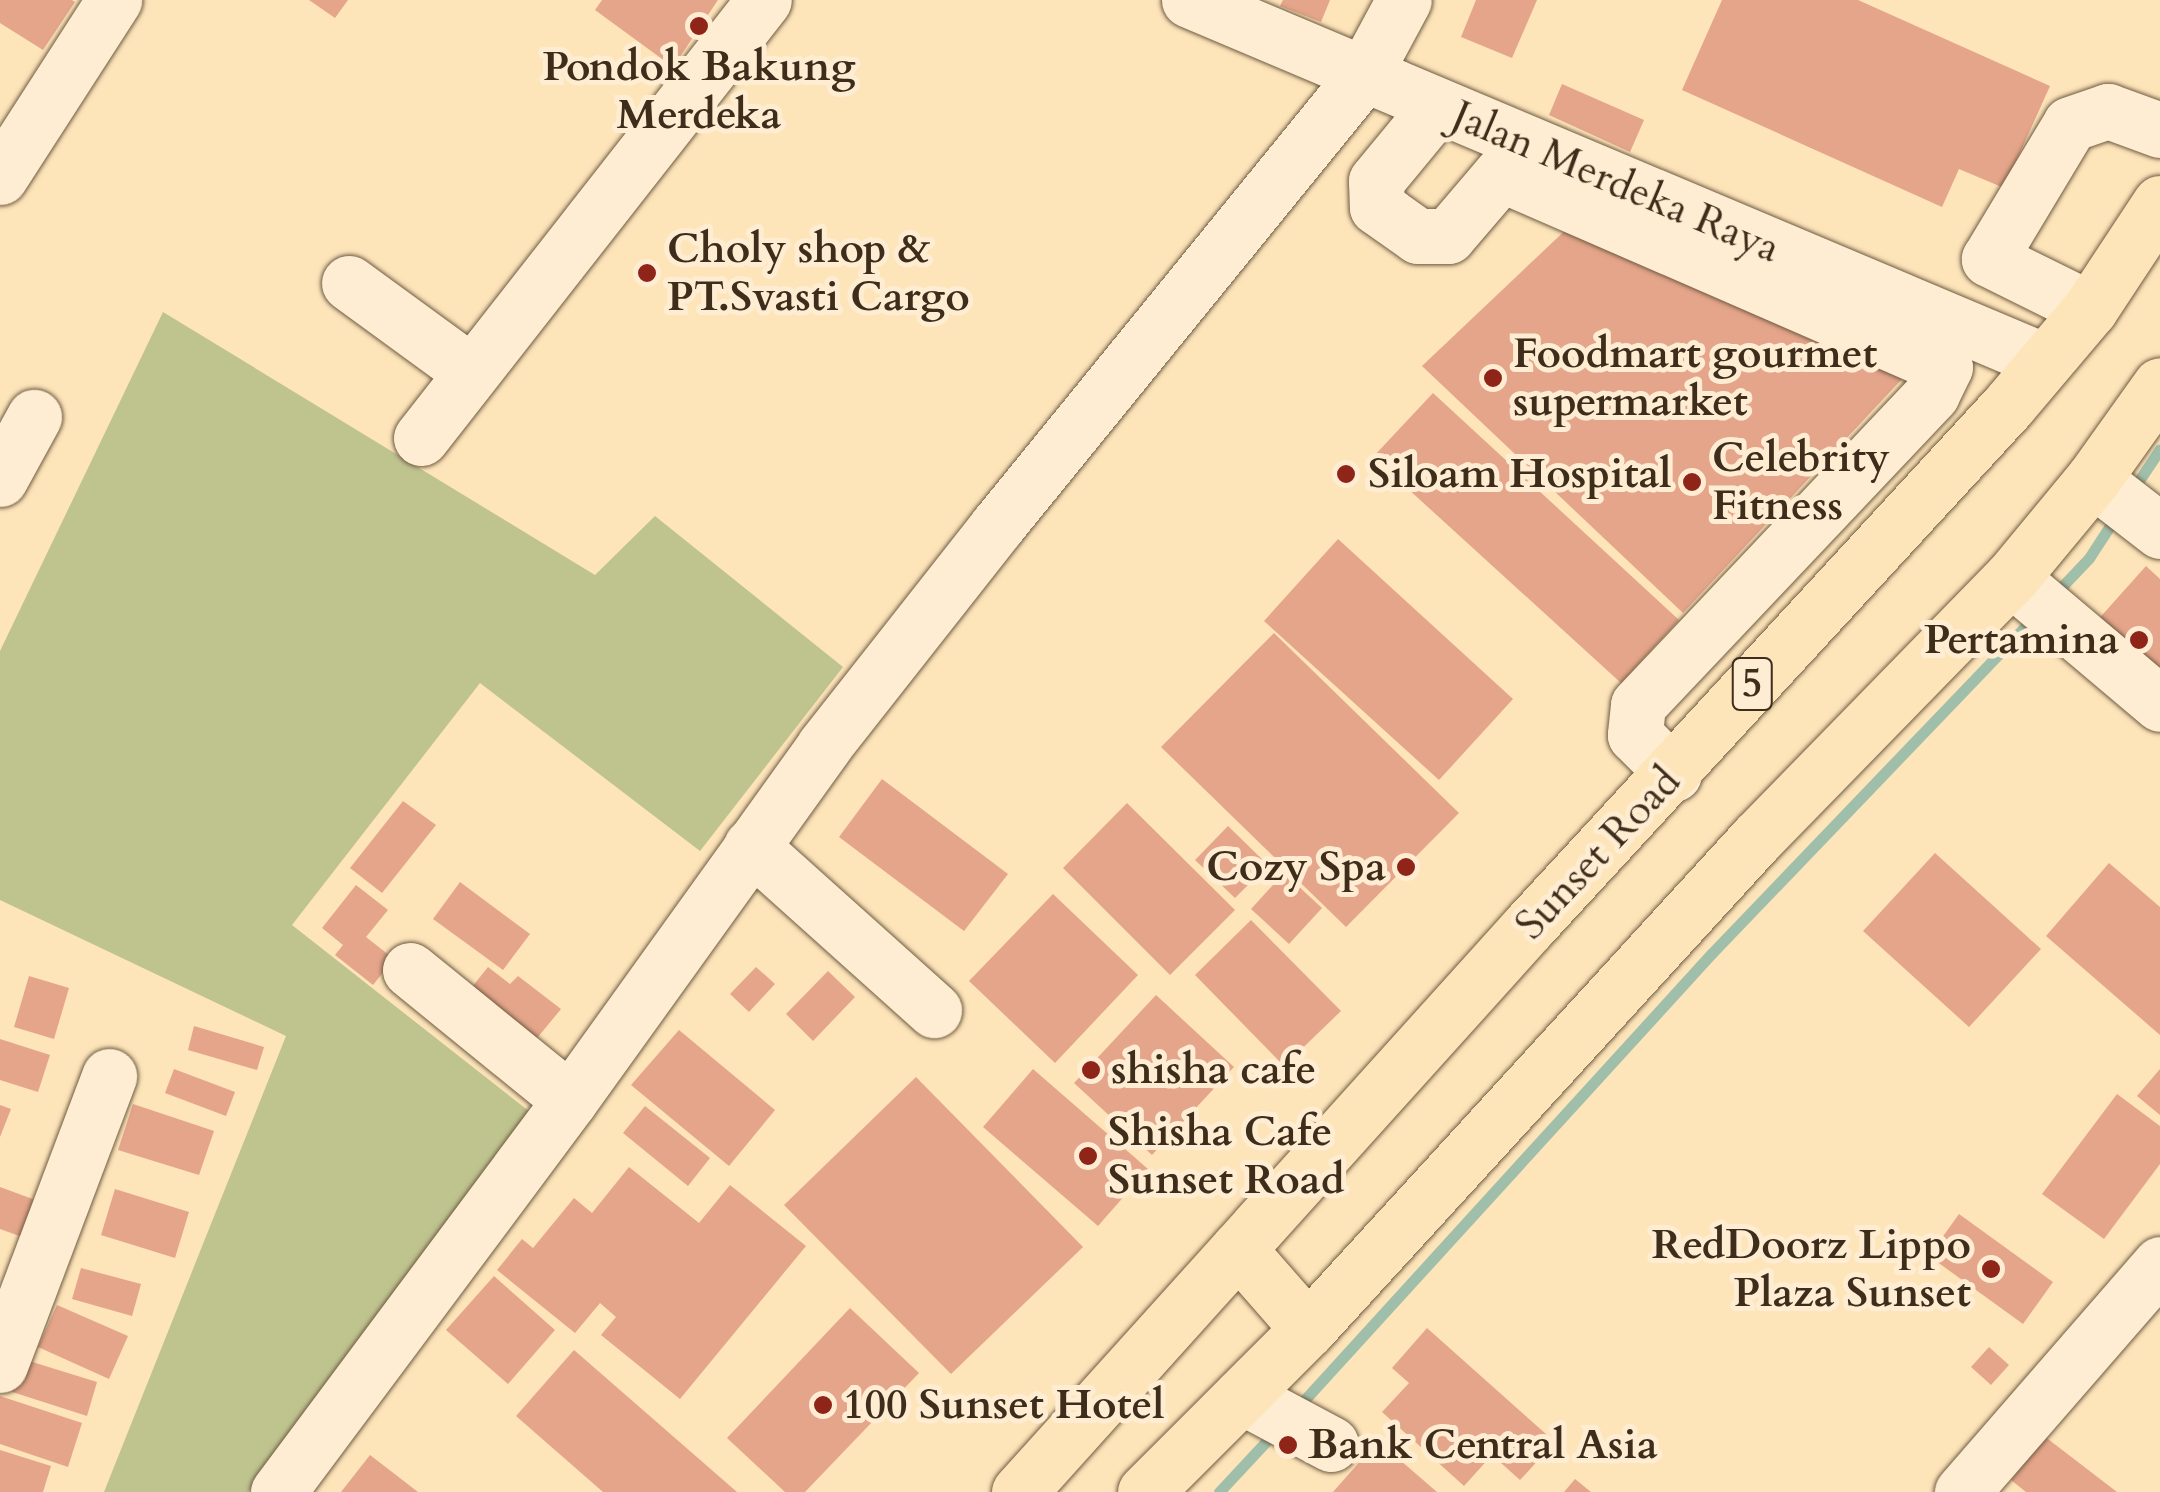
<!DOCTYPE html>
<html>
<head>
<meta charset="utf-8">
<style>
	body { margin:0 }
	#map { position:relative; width:2160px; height:1492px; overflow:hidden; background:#fde4b9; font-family:Cardo,serif }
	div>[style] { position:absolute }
	.green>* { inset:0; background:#bfc48f }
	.stream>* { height:11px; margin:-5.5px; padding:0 5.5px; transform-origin:5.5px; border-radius:5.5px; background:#a0bfab }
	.building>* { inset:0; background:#e5a58a }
	.roads { filter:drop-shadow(0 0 2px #6e5b42) drop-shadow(0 0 2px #6e5b42) }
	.minor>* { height:55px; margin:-27.5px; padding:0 27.5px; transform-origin:27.5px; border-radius:27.5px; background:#feedd2 }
	.highway>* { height:55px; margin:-27.5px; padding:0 27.5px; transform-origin:27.5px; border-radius:27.5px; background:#fde4b9 }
	.dots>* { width:28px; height:28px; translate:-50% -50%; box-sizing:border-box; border:5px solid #feedd2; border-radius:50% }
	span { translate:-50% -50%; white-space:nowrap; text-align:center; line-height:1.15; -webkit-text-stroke:10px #feedd2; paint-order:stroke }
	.shield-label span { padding:2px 8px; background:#feedd2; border:2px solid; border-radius:8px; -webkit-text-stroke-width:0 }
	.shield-label { font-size:40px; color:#3e2d1b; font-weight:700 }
	.poi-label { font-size:42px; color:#3e2d1b; font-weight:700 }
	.left { translate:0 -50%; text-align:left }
	.right { translate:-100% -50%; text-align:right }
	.street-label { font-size:42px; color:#3e2d1b }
</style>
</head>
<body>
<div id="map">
	<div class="green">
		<div style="clip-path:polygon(163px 312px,595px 575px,655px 516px,843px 667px,700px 851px,480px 683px,292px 925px,530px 1112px,248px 1492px,104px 1492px,286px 1036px,0 900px,0 651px)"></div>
	</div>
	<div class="stream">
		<div style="left:2132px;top:491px;width:50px;rotate:-56.3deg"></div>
		<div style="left:2054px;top:595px;width:51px;rotate:-46.6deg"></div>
		<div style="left:2089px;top:558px;width:51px;rotate:-56.9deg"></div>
		<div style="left:1298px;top:1407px;width:614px;rotate:-47.64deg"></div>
		<div style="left:1712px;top:953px;width:467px;rotate:-46.2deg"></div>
		<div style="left:1219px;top:1492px;width:82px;rotate:-47deg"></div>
	</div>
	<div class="building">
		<div style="clip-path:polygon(0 0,72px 0,75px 2px,43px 50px,0 23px)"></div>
		<div style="clip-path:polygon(309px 0,348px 0,335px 18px)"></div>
		<div style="clip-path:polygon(602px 0,718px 0,673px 67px,595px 10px)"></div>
		<div style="clip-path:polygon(1283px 0,1330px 0,1321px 22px,1280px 6px)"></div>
		<div style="clip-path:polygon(1476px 0,1537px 0,1512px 58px,1461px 37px)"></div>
		<div style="clip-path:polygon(1722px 0,1858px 0,2050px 86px,2004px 188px,1959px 169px,1942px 207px,1682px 90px)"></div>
		<div style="clip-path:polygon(1562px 84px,1644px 120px,1630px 152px,1549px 115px)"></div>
		<div style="clip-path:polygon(1574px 222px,1916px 364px,1683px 613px,1422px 366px)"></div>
		<div style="clip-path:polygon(1433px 393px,1679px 620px,1621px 683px,1373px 457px)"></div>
		<div style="clip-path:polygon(1338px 539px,1513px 699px,1439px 780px,1264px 621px)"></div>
		<div style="clip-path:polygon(2146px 566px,2160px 579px,2160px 680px,2095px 623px)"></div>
		<div style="clip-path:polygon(1274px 633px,1459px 813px,1346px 927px,1161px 747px)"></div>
		<div style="clip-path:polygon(882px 779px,1008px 874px,964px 931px,839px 837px)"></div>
		<div style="clip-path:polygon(403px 801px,436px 825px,382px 893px,350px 868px)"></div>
		<div style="clip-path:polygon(1127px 803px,1235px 910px,1170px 975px,1063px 868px)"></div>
		<div style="clip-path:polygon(1228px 826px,1268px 865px,1235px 898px,1195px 860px)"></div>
		<div style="clip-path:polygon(1935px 853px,2041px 949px,1969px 1027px,1863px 931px)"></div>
		<div style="clip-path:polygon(2109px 863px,2160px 907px,2160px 1035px,2046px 936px)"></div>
		<div style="clip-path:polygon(1284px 873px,1322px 908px,1289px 944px,1251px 909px)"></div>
		<div style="clip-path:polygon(460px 882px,530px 934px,503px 970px,433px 919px)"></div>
		<div style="clip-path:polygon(356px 885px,388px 910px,366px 937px,394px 959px,373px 985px,335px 955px,343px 945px,322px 928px)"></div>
		<div style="clip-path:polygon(1053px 894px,1138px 975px,1055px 1063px,969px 981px)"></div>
		<div style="clip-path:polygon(1251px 920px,1341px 1011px,1284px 1066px,1195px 975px)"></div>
		<div style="clip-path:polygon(488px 967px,510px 984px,518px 976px,561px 1009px,533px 1043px,468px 992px)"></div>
		<div style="clip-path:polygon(756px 967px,775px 984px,749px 1012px,730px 994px)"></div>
		<div style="clip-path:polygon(828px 971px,855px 997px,813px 1041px,786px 1014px)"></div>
		<div style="clip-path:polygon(29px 976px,69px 988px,54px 1039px,14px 1027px)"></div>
		<div style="clip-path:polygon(1156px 995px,1234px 1067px,1152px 1155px,1074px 1083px)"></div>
		<div style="clip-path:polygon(194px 1026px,264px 1047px,257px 1070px,188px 1050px)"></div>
		<div style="clip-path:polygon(679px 1030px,775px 1110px,729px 1166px,631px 1085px)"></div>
		<div style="clip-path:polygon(0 1039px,50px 1055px,38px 1092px,0 1080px)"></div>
		<div style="clip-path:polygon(174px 1069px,235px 1092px,226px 1116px,165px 1093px)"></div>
		<div style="clip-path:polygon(1033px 1069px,1148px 1169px,1098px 1226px,983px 1127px)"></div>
		<div style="clip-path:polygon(2160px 1069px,2160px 1115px,2137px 1096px)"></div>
		<div style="clip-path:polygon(916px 1077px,1083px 1247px,951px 1374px,784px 1205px)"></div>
		<div style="clip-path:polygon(2117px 1094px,2160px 1126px,2160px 1164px,2104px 1239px,2042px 1194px)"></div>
		<div style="clip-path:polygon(133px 1104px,214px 1131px,199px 1175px,118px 1150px)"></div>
		<div style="clip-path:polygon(0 1105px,11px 1109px,0 1137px)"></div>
		<div style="clip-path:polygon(645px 1106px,710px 1158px,688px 1186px,623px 1133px)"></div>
		<div style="clip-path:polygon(629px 1167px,699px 1223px,730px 1185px,806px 1246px,680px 1399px,601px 1335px,616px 1317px,600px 1303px,575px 1333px,497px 1270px,522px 1239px,533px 1248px,574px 1198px,592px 1213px)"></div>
		<div style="clip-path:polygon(0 1187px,38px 1201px,25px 1238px,0 1229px)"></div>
		<div style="clip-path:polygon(115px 1189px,189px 1212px,175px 1258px,101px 1235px)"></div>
		<div style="clip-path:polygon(1959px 1214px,2053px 1282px,2023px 1324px,1929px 1256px)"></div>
		<div style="clip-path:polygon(81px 1268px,141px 1284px,132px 1316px,72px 1299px)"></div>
		<div style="clip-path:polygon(494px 1276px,555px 1330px,508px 1384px,446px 1330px)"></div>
		<div style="clip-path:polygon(57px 1305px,128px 1336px,109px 1379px,38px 1347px)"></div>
		<div style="clip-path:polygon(850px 1308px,919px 1373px,805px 1492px,785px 1492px,727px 1438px)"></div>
		<div style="clip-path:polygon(1427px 1328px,1555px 1442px,1520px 1480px,1492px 1455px,1464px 1486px,1382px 1412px,1409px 1383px,1392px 1368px)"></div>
		<div style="clip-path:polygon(1989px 1347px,2009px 1365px,1991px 1385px,1971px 1367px)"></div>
		<div style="clip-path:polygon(574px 1350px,737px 1492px,603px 1492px,516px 1416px)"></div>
		<div style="clip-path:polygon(13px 1356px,97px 1382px,87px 1416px,3px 1389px)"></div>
		<div style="clip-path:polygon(0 1396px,82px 1423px,68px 1467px,0 1444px)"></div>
		<div style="clip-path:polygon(2044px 1436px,2117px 1492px,2026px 1492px,2011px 1480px)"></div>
		<div style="clip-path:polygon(1378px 1441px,1437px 1492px,1333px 1492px)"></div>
		<div style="clip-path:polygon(0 1450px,51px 1466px,43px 1492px,0 1492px)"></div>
		<div style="clip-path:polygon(370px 1455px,418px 1492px,341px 1492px)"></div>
		<div style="clip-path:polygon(1575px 1479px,1591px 1492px,1564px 1492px)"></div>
	</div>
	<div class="roads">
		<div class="minor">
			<div style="left:1189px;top:0;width:929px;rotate:22.87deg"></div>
			<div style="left:1437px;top:107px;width:96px;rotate:129.5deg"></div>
			<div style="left:1376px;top:181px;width:26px;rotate:88deg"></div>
			<div style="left:1377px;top:207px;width:50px;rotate:35.3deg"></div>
			<div style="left:1418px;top:236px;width:30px"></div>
			<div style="left:1448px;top:236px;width:82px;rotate:-49.5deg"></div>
			<div style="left:1501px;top:174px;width:484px;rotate:23.5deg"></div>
			<div style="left:1945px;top:367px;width:30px;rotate:116deg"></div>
			<div style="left:1932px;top:394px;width:428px;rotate:133.4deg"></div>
			<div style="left:1638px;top:705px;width:30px;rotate:96deg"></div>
			<div style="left:1635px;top:735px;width:55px;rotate:45deg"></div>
			<div style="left:0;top:177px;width:211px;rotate:-57.2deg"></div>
			<div style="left:349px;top:283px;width:151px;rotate:36.1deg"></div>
			<div style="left:2090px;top:309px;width:113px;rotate:-153.7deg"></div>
			<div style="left:1989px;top:259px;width:157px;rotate:-59deg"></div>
			<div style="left:2070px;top:124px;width:40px;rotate:-18.9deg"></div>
			<div style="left:2108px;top:111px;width:55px;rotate:20.1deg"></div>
			<div style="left:421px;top:438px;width:556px;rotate:-51.94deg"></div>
			<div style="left:0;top:479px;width:71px;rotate:-61.3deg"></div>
			<div style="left:2093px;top:479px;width:85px;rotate:37.8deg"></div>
			<div style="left:2011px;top:578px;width:195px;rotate:40.2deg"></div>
			<div style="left:751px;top:846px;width:246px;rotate:41.9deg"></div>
			<div style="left:410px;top:970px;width:206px;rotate:39.1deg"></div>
			<div style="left:0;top:1365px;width:309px;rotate:-69.3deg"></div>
			<div style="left:1241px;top:1396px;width:102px;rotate:28.1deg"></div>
			<div style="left:278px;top:1492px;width:489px;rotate:-53.3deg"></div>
			<div style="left:570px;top:1100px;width:436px;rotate:-54.3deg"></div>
			<div style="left:824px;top:746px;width:280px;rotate:-51.8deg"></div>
			<div style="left:997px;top:526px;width:580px;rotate:-50.88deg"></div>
			<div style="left:1363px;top:76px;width:86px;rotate:-61.7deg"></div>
			<div style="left:1962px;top:1492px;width:302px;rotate:-49deg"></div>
		</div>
		<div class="highway">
			<div style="left:1238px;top:1249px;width:106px;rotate:48.8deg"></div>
			<div style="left:1019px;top:1492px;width:762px;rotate:-47.98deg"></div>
			<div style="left:1529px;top:926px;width:707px;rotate:-47.35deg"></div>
			<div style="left:2008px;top:406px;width:127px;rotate:-49.8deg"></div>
			<div style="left:2090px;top:309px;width:127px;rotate:-56.6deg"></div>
			<div style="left:1145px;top:1492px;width:231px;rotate:-45deg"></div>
			<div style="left:1308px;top:1329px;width:665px;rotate:-47.56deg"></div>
			<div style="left:1757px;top:838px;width:363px;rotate:-45.7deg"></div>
			<div style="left:2011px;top:578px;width:129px;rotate:-50.4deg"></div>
			<div style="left:2093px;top:479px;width:115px;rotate:-54.5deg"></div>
		</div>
	</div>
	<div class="dots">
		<div style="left:699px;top:26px;background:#8f2418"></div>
		<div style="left:647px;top:273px;background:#8f2418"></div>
		<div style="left:1493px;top:378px;background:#8f2418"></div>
		<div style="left:1346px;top:474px;background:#8f2418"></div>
		<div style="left:1692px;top:482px;background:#8f2418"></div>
		<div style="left:2139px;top:640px;background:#8f2418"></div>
		<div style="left:1406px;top:867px;background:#8f2418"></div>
		<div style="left:1091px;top:1070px;background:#8f2418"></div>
		<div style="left:1088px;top:1156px;background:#8f2418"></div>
		<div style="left:1991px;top:1269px;background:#8f2418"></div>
		<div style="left:823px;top:1405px;background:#8f2418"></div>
		<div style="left:1288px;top:1445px;background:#8f2418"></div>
	</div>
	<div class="shield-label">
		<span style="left:1752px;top:684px">5</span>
	</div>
	<div class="poi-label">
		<span style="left:699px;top:91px">Pondok Bakung<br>Merdeka</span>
		<span class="left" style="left:667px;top:273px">Choly shop &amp;<br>PT.Svasti Cargo</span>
		<span class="left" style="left:1513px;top:378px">Foodmart gourmet<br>supermarket</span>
		<span class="left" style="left:1712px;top:482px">Celebrity<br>Fitness</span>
		<span class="left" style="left:1368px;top:474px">Siloam Hospital</span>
		<span class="right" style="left:2119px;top:640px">Pertamina</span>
		<span class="right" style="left:1386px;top:867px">Cozy Spa</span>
		<span class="left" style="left:1111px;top:1070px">shisha cafe</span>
		<span class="left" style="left:1108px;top:1156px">Shisha Cafe<br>Sunset Road</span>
		<span class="right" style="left:1971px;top:1269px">RedDoorz Lippo<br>Plaza Sunset</span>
		<span class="left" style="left:843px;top:1405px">100 Sunset Hotel</span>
		<span class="left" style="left:1308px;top:1445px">Bank Central Asia</span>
	</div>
	<div class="street-label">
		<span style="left:1616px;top:182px;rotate:23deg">Jalan Merdeka Raya</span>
		<span style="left:1598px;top:853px;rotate:-47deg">Sunset Road</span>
	</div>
</div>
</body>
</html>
